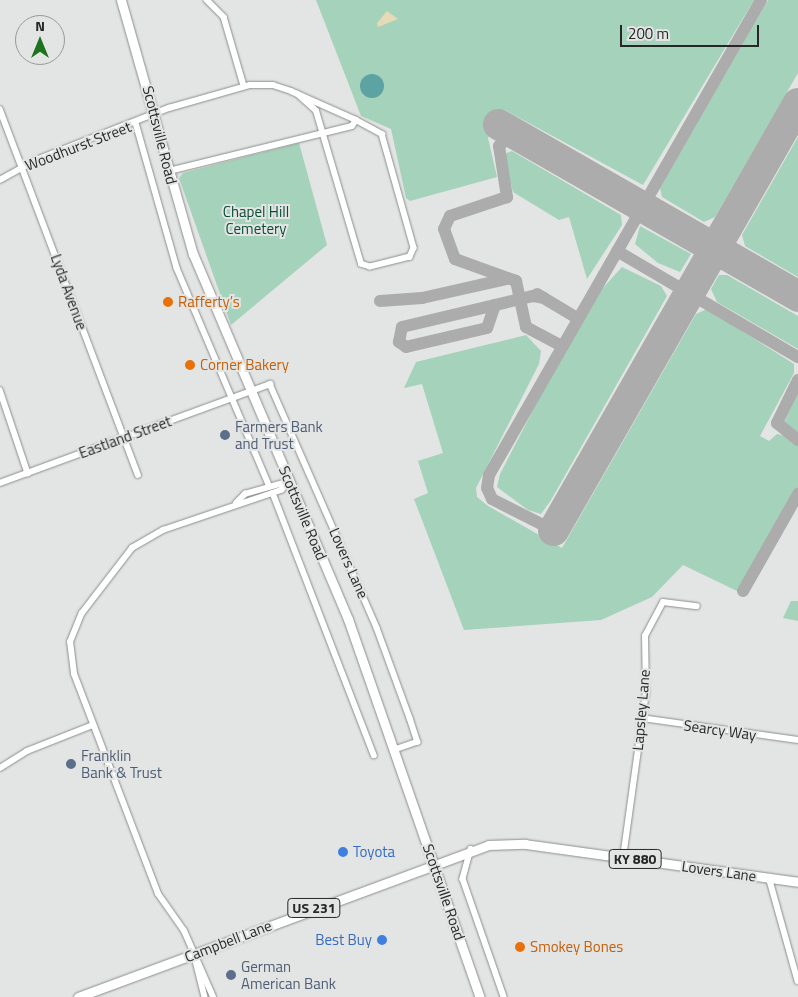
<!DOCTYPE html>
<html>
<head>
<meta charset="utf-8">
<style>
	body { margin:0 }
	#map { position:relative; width:798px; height:997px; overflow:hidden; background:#e3e4e4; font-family:"Titillium Web",sans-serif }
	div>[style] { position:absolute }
	.green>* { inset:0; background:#a5d2ba }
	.sand>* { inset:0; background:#e4dab5 }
	.water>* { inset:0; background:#5da3a3 }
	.round { border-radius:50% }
	.taxiway>* { height:12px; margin:-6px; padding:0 6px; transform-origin:6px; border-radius:6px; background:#acacac }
	.runway>* { height:31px; margin:-15.5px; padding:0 15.5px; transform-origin:15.5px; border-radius:15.5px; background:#acacac }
	.roads { filter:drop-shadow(0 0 1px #8c8d8e) drop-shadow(0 0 1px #8c8d8e) }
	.street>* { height:5.5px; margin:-2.75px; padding:0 2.75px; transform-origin:2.75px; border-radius:2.75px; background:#fff }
	.primary>* { height:9px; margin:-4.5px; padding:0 4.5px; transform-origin:4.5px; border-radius:4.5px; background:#fff }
	.dots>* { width:14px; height:14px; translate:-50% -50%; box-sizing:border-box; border:2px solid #e3e4e4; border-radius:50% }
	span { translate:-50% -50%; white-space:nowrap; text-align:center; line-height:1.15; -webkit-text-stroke:4px #e3e4e4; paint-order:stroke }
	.shield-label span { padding:1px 4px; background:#e3e4e4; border:1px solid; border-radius:4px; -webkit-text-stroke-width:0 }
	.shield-label { font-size:14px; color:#272727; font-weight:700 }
	.street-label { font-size:15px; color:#272727 }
	.park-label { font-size:15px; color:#074e34 }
	.food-label { font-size:15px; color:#c56008 }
	.left { translate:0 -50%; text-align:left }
	.service-label { font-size:15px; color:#4e5e75 }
	.shop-label { font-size:15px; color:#366cbe }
	.right { translate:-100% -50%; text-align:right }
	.north { position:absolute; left:15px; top:15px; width:50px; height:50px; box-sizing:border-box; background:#e3e4e4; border:1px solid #989898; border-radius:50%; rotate:0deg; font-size:14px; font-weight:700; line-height:20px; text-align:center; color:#272727 }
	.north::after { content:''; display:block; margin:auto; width:18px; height:22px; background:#1e741e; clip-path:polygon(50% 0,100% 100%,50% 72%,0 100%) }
	.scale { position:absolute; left:620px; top:25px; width:139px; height:22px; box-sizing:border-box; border:2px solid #272727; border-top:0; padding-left:6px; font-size:15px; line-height:18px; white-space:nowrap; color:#272727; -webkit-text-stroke:4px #e3e4e4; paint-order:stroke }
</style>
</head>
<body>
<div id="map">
	<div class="green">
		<div style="clip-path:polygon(316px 0,754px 0,643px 185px,505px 110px,488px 138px,497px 177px,410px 201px,406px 198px,391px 129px,361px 116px)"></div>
		<div style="clip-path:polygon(768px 0,798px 0,798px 73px,715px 217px,704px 222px,662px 197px,660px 188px)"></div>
		<div style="clip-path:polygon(798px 137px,798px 277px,745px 246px,742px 235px)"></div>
		<div style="clip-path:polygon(299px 143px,327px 245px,231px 325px,179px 178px,183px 173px)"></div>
		<div style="clip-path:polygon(512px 151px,621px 215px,622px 225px,587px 279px,569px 217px,559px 220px,513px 192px,504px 154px)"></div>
		<div style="clip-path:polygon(640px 226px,691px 254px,680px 272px,658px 263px,635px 244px)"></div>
		<div style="clip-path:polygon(622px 267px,661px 286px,667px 296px,551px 500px,541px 514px,528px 510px,497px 487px,500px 474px,559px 360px,602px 289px)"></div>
		<div style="clip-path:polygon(719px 275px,727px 275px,798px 316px,798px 349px,717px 302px,711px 289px)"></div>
		<div style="clip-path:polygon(707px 309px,794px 364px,794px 373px,760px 436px,769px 441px,777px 434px,785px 436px,798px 443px,798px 487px,737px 591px,683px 565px,652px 597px,601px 620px,464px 630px,414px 499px,428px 493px,418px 461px,443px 453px,422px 384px,404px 388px,416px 362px,526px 335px,541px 351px,539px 364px,476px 488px,477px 497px,488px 506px,562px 548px,696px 314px)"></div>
		<div style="clip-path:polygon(798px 392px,798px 435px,784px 424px)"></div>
		<div style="clip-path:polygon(791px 601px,798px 601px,798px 621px,783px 618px)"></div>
	</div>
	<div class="sand">
		<div style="clip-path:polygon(387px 11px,398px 19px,378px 27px,377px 23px)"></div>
	</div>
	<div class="water">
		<div class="round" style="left:360px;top:74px;width:24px;height:24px"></div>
	</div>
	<div class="taxiway">
		<div style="left:524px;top:138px;width:15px;rotate:-172deg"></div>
		<div style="left:509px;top:136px;width:14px;rotate:135deg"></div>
		<div style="left:499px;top:146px;width:52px;rotate:81.1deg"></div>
		<div style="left:507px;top:197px;width:60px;rotate:161.6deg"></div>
		<div style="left:450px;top:216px;width:14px;rotate:115deg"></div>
		<div style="left:444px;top:229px;width:32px;rotate:70deg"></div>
		<div style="left:455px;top:259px;width:65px;rotate:19.8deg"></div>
		<div style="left:516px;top:281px;width:47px;rotate:77.7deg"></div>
		<div style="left:526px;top:327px;width:40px;rotate:28deg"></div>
		<div style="left:617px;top:251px;width:210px;rotate:30.4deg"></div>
		<div style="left:537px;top:294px;width:47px;rotate:31deg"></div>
		<div style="left:380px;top:301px;width:42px;rotate:-4.1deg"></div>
		<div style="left:422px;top:298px;width:86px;rotate:-12.7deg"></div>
		<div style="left:495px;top:305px;width:24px;rotate:109deg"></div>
		<div style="left:487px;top:328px;width:83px;rotate:166.8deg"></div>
		<div style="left:406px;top:347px;width:9px;rotate:-144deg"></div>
		<div style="left:399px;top:342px;width:15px;rotate:-79deg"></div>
		<div style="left:402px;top:327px;width:135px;rotate:-13.3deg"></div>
		<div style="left:533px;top:296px;width:11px;rotate:10deg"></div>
		<div style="left:798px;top:380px;width:48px;rotate:116deg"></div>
		<div style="left:777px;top:423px;width:27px;rotate:39deg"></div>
		<div style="left:553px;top:530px;width:68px;rotate:-153.1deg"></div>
		<div style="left:492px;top:499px;width:12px;rotate:-114deg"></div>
		<div style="left:487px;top:488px;width:13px;rotate:-81deg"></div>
		<div style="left:489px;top:475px;width:547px;rotate:-60.2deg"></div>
		<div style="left:743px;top:591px;width:112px;rotate:-60.4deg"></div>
	</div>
	<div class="runway">
		<div style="left:498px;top:124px;width:346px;rotate:29.8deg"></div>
		<div style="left:553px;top:530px;width:492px;rotate:-60.2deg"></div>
	</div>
	<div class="roads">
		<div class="street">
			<div style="left:207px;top:0;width:24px;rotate:45deg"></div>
			<div style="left:224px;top:17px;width:72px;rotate:73.8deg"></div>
			<div style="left:0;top:109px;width:391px;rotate:69.3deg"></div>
			<div style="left:136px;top:123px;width:151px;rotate:74.2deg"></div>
			<div style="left:177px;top:268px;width:236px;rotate:67deg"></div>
			<div style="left:169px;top:171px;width:188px;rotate:-13.8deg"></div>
			<div style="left:352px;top:126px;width:7px;rotate:-56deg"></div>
			<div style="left:0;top:180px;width:41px;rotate:-29.1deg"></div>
			<div style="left:36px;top:160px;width:143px;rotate:-21.4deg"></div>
			<div style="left:169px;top:108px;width:84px;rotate:-15.9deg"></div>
			<div style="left:250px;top:85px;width:23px"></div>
			<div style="left:273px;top:85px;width:19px;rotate:18deg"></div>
			<div style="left:291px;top:91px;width:71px;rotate:24deg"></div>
			<div style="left:356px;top:120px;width:30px;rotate:28deg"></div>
			<div style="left:382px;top:134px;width:118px;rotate:74.3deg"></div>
			<div style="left:414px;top:248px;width:10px;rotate:114deg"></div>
			<div style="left:410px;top:257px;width:41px;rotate:166deg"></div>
			<div style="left:370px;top:267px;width:9px;rotate:-162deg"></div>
			<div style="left:361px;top:264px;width:159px;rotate:-106.4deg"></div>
			<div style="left:316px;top:111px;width:25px;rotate:-138deg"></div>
			<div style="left:0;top:390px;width:88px;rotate:71.4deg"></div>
			<div style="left:0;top:483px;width:288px;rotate:-20.1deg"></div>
			<div style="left:270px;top:384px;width:266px;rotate:66.3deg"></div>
			<div style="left:377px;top:628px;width:96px;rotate:69.9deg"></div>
			<div style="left:410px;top:718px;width:25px;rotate:72deg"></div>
			<div style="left:418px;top:742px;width:24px;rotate:161deg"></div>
			<div style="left:273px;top:493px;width:281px;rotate:68.9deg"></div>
			<div style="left:236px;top:503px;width:13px;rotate:-45deg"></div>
			<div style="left:245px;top:494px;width:47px;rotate:-16.1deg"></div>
			<div style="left:642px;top:718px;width:158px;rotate:8deg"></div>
			<div style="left:0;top:768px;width:32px;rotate:-32deg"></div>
			<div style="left:27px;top:751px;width:71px;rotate:-21.5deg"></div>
			<div style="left:471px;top:849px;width:31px;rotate:105deg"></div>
			<div style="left:463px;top:879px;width:125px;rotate:70.8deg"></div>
			<div style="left:623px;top:858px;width:167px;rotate:-82.1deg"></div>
			<div style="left:646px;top:693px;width:57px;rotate:-91deg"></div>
			<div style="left:645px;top:636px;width:38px;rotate:-62deg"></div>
			<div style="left:663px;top:602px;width:34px;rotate:7deg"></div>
			<div style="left:769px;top:877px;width:108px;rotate:74.4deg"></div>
			<div style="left:194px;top:953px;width:45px;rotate:76deg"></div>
			<div style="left:213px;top:997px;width:72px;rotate:-113.7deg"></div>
			<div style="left:184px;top:931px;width:45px;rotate:-125.1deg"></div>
			<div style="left:158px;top:894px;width:235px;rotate:-110.9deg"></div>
			<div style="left:74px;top:674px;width:32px;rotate:-97deg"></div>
			<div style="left:70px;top:642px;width:31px;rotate:-68deg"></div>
			<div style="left:82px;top:613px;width:82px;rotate:-52.4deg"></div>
			<div style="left:132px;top:548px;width:36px;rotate:-30deg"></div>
			<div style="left:163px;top:530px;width:125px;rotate:-18.7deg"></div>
			<div style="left:281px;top:490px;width:13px;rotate:-45deg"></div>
		</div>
		<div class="primary">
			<div style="left:121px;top:0;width:264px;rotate:74.2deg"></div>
			<div style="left:193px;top:254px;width:397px;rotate:67deg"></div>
			<div style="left:348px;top:619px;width:400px;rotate:70.8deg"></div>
			<div style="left:78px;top:997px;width:437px;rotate:-20.3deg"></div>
			<div style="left:488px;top:845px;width:37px;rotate:-2deg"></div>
			<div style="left:525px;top:844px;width:276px;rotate:7.9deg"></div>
		</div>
	</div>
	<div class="dots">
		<div style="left:168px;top:302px;background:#e8710a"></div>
		<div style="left:190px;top:365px;background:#e8710a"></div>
		<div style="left:225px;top:435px;background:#5c6f8a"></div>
		<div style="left:71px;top:764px;background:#5c6f8a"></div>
		<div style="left:343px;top:852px;background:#3f7fe0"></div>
		<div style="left:382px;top:940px;background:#3f7fe0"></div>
		<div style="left:520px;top:947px;background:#e8710a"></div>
		<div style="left:231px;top:975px;background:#5c6f8a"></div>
	</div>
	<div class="shield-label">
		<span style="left:635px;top:859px">KY 880</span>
		<span style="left:314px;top:908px">US 231</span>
	</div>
	<div class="street-label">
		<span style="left:160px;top:135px;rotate:76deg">Scottsville Road</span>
		<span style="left:78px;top:146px;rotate:-21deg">Woodhurst Street</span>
		<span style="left:69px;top:292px;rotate:70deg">Lyda Avenue</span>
		<span style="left:125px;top:437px;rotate:-20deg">Eastland Street</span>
		<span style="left:303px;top:513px;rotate:67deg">Scottsville Road</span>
		<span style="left:349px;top:563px;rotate:66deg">Lovers Lane</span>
		<span style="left:641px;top:710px;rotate:-85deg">Lapsley Lane</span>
		<span style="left:720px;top:730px;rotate:8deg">Searcy Way</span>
		<span style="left:719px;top:871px;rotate:8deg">Lovers Lane</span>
		<span style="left:444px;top:892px;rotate:71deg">Scottsville Road</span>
		<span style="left:228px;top:941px;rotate:-21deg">Campbell Lane</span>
	</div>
	<div class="park-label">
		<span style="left:256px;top:220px">Chapel Hill<br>Cemetery</span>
	</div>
	<div class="food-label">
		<span class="left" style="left:178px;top:302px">Rafferty’s</span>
		<span class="left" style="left:200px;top:365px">Corner Bakery</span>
		<span class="left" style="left:530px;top:947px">Smokey Bones</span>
	</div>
	<div class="service-label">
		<span class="left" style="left:235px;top:435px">Farmers Bank<br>and Trust</span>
		<span class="left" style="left:81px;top:764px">Franklin<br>Bank &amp; Trust</span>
		<span class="left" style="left:241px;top:975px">German<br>American Bank</span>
	</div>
	<div class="shop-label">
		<span class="left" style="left:353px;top:852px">Toyota</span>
		<span class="right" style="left:372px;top:940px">Best Buy</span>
	</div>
	<div class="north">N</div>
	<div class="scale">200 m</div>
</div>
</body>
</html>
